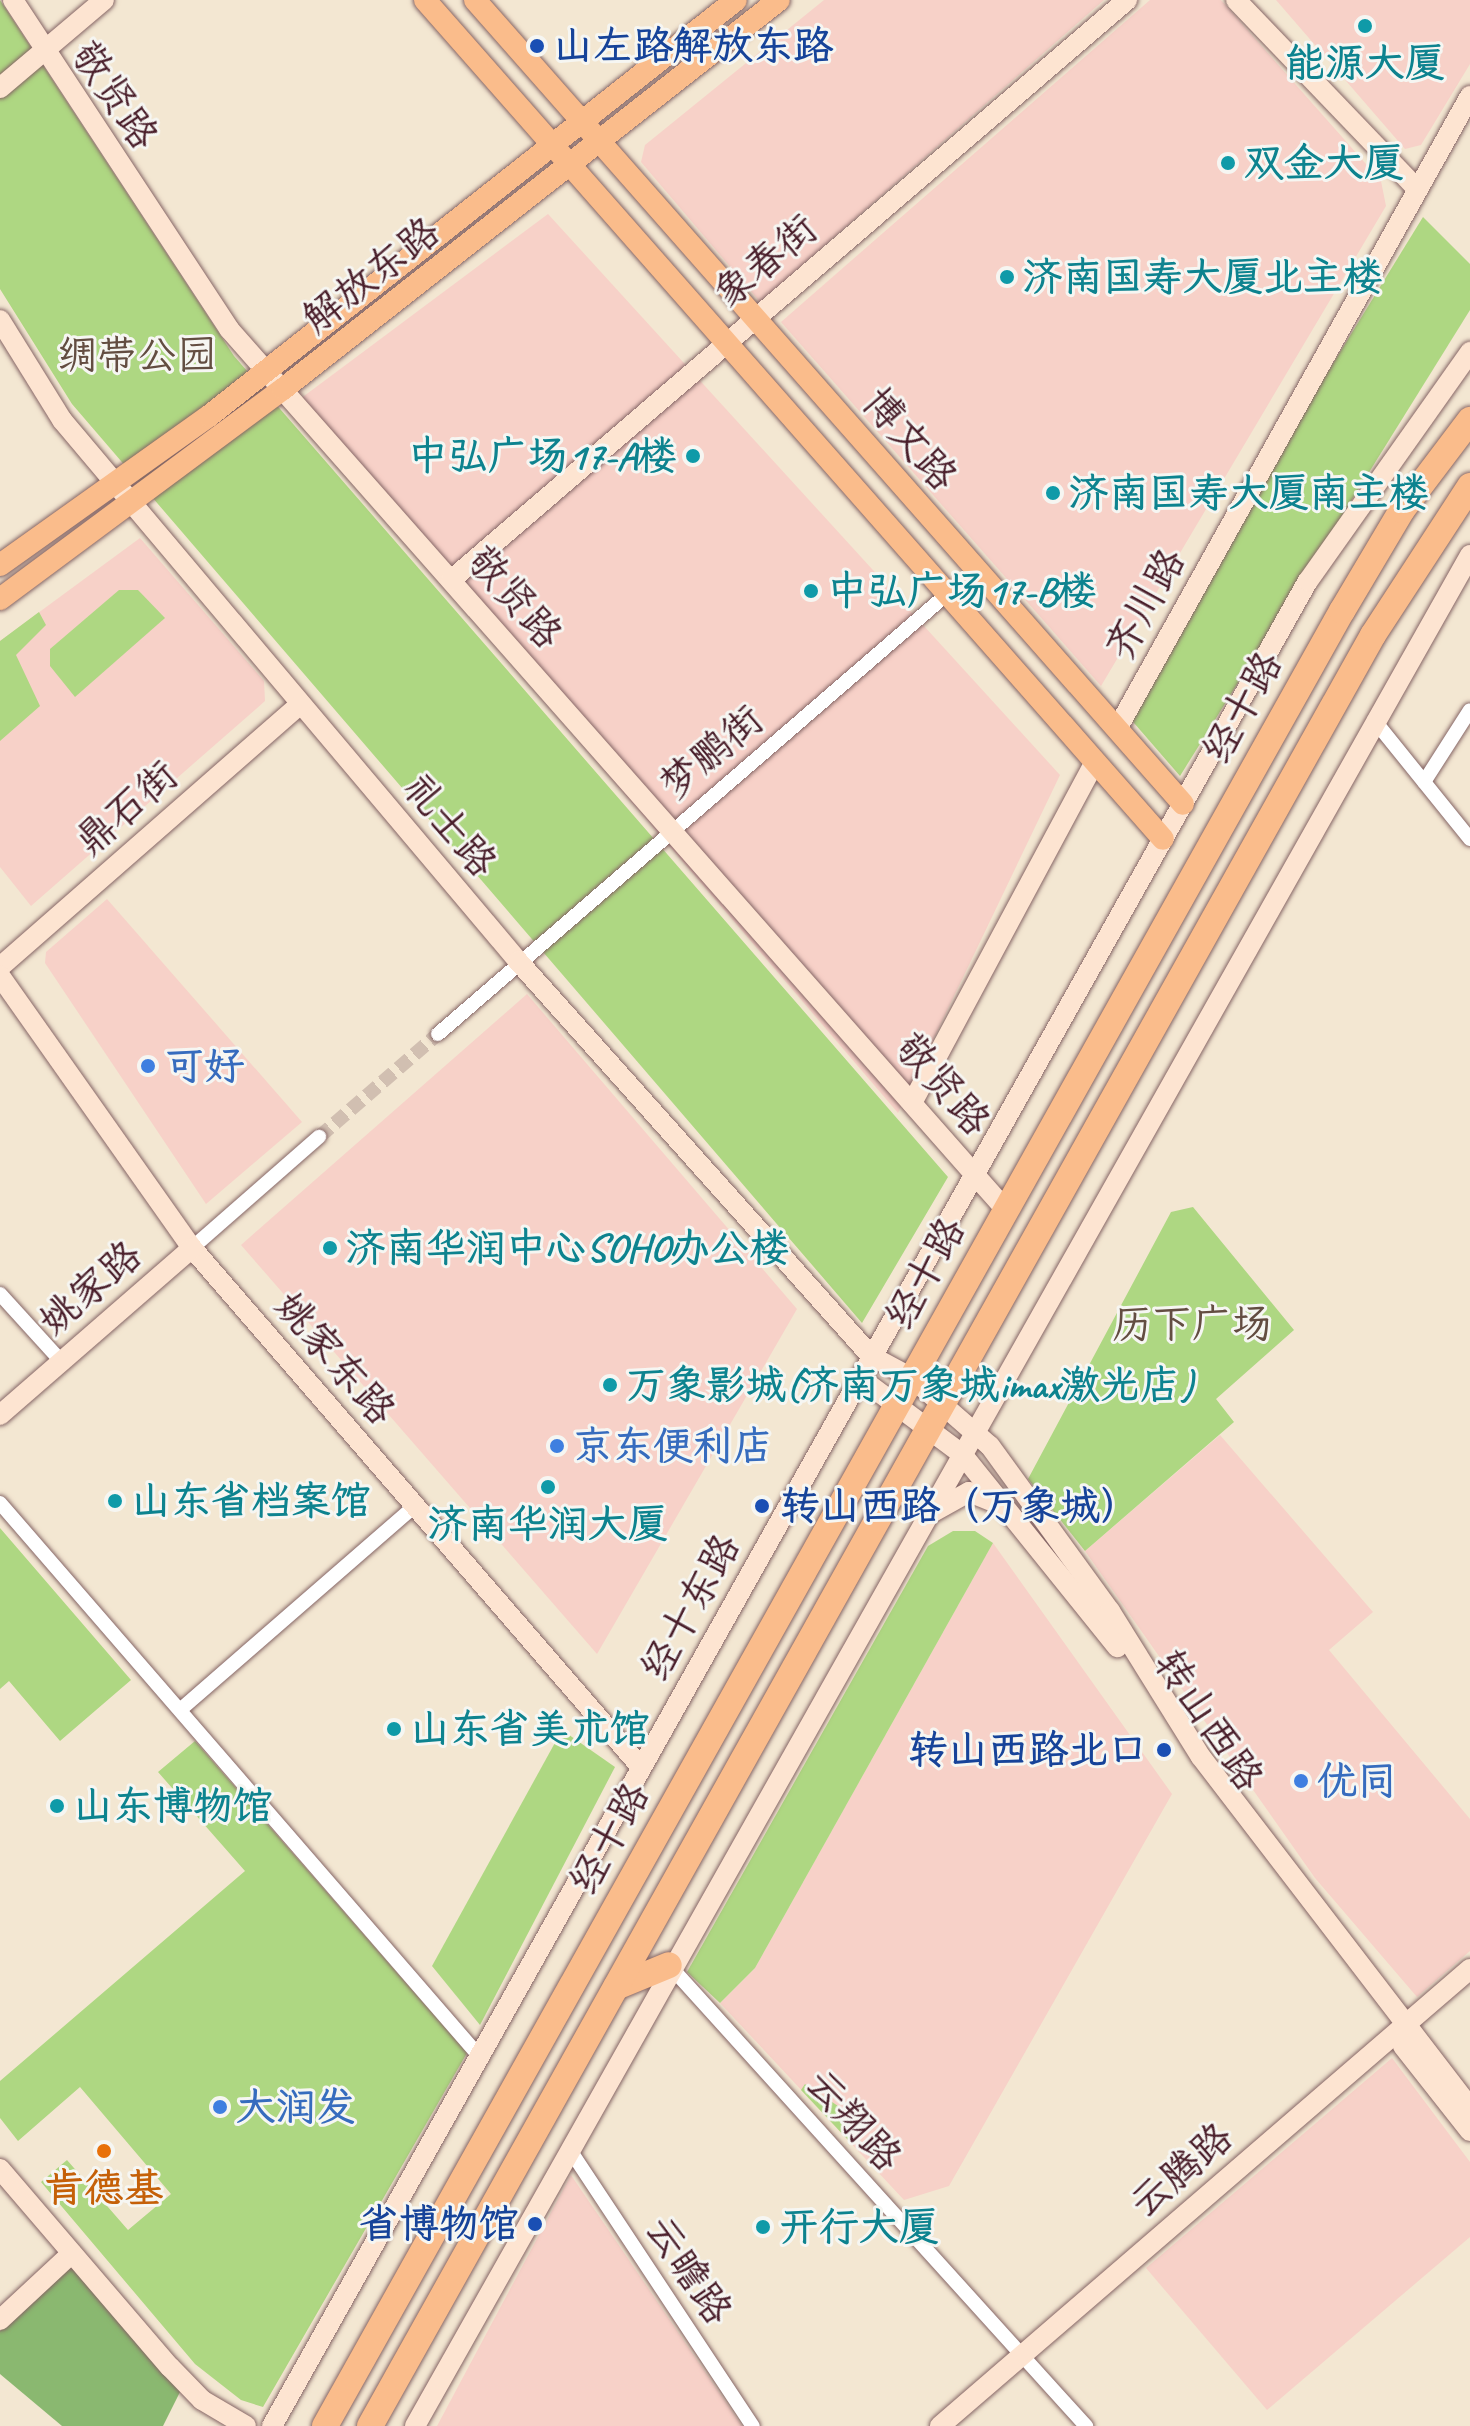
<!DOCTYPE html>
<html>
<head>
<meta charset="utf-8">
<style>
	body { margin:0 }
	#map { position:relative; width:1470px; height:2426px; overflow:hidden; background:#f3e7d2; font-family:Caveat,"LXGW WenKai TC",sans-serif }
	div>[style] { position:absolute }
	.built>* { inset:0; background:#f7d1c8 }
	.green>* { inset:0; background:#aed782 }
	.forest>* { inset:0; background:#8ab870 }
	.street-tunnel>* { height:14px; margin-top:-7px; transform-origin:0; background:repeating-linear-gradient(90deg,#d1bfb1 0 14px,transparent 0 21px) }
	.roads { filter:drop-shadow(0 0 2px #856565) drop-shadow(0 0 2px #856565) }
	.street>* { height:14px; margin:-7px; padding:0 7px; transform-origin:7px; border-radius:7px; background:#fff }
	.secondary>* { height:20px; margin:-10px; padding:0 10px; transform-origin:10px; border-radius:10px; background:#fde4d1 }
	.primary>* { height:22px; margin:-11px; padding:0 11px; transform-origin:11px; border-radius:11px; background:#fabc8b }
	.highway>* { height:26px; margin:-13px; padding:0 13px; transform-origin:13px; border-radius:13px; background:#fabc8b }
	.dots>* { width:22px; height:22px; translate:-50% -50%; box-sizing:border-box; border:4px solid #f6f6f2; border-radius:50% }
	span { translate:-50% -50%; white-space:nowrap; text-align:center; line-height:1.15; -webkit-text-stroke:6px #f6f6f2; paint-order:stroke }
	.transit-label { font-size:40px; color:#164399; font-weight:700 }
	.left { translate:0 -50%; text-align:left }
	.right { translate:-100% -50%; text-align:right }
	.culture-label { font-size:40px; color:#0d838f; font-weight:700 }
	.street-label { font-size:40px; color:#4a1f2b }
	.park-label { font-size:40px; color:#634d41 }
	.shop-label { font-size:40px; color:#366cbe; font-weight:700 }
	.food-label { font-size:40px; color:#c56008; font-weight:700 }
</style>
</head>
<body>
<div id="map">
	<div class="built">
		<div style="clip-path:polygon(824px 0,1104px 0,760px 302px,641px 162px,645px 145px)"></div>
		<div style="clip-path:polygon(1150px 0,1221px 0,1381px 181px,1386px 206px,1101px 686px,781px 322px)"></div>
		<div style="clip-path:polygon(1276px 0,1470px 0,1470px 64px,1421px 145px,1405px 149px)"></div>
		<div style="clip-path:polygon(548px 214px,1060px 775px,898px 1113px,292px 405px)"></div>
		<div style="clip-path:polygon(140px 538px,264px 681px,265px 701px,31px 906px,0 867px,0 641px)"></div>
		<div style="clip-path:polygon(107px 899px,302px 1122px,206px 1204px,45px 963px,46px 952px)"></div>
		<div style="clip-path:polygon(527px 994px,797px 1309px,597px 1654px,241px 1245px)"></div>
		<div style="clip-path:polygon(1220px 1435px,1373px 1612px,1329px 1650px,1470px 1819px,1470px 1951px,1417px 1997px,1315px 1878px,1085px 1551px)"></div>
		<div style="clip-path:polygon(993px 1543px,1172px 1794px,949px 2186px,904px 2200px,720px 2003px,755px 1968px)"></div>
		<div style="clip-path:polygon(1392px 2058px,1470px 2162px,1470px 2237px,1267px 2410px,1146px 2268px)"></div>
		<div style="clip-path:polygon(571px 2175px,742px 2426px,437px 2426px)"></div>
	</div>
	<div class="green">
		<div style="clip-path:polygon(0 0,234px 356px,948px 1177px,862px 1323px,72px 404px,0 289px)"></div>
		<div style="clip-path:polygon(1423px 217px,1470px 264px,1470px 310px,1180px 776px,1121px 708px)"></div>
		<div style="clip-path:polygon(119px 590px,138px 590px,165px 618px,75px 697px,50px 666px,50px 649px)"></div>
		<div style="clip-path:polygon(39px 612px,46px 625px,16px 655px,40px 706px,0 741px,0 641px)"></div>
		<div style="clip-path:polygon(1193px 1207px,1294px 1330px,1216px 1399px,1234px 1422px,1085px 1551px,1028px 1479px,1171px 1212px)"></div>
		<div style="clip-path:polygon(0 1528px,131px 1680px,60px 1741px,9px 1681px,0 1689px)"></div>
		<div style="clip-path:polygon(953px 1531px,975px 1531px,993px 1543px,755px 1968px,720px 2003px,687px 1972px,928px 1546px)"></div>
		<div style="clip-path:polygon(562px 1730px,615px 1767px,480px 2025px,432px 1966px)"></div>
		<div style="clip-path:polygon(195px 1741px,467px 2053px,263px 2407px,241px 2400px,195px 2364px,41px 2182px,67px 2160px,128px 2230px,171px 2194px,80px 2087px,18px 2141px,0 2118px,0 2081px,245px 1871px,158px 1772px)"></div>
		<div style="clip-path:polygon(805px 2084px,859px 2120px,849px 2141px,801px 2090px)"></div>
	</div>
	<div class="forest">
		<div style="clip-path:polygon(72px 2265px,182px 2388px,163px 2426px,62px 2426px,0 2374px,0 2331px)"></div>
	</div>
	<div class="street-tunnel">
		<div style="left:319px;top:1137px;width:157px;rotate:-40.9deg"></div>
	</div>
	<div class="roads">
		<div class="street">
			<div style="left:1374px;top:720px;width:153px;rotate:51.1deg"></div>
			<div style="left:1424px;top:782px;width:85px;rotate:-57.4deg"></div>
			<div style="left:438px;top:1034px;width:671px;rotate:-40.83deg"></div>
			<div style="left:192px;top:1248px;width:169px;rotate:-41.2deg"></div>
			<div style="left:0;top:1294px;width:91px;rotate:47.7deg"></div>
			<div style="left:0;top:1503px;width:732px;rotate:49.1deg"></div>
			<div style="left:180px;top:1710px;width:311px;rotate:-41deg"></div>
			<div style="left:669px;top:1965px;width:622px;rotate:47.87deg"></div>
			<div style="left:570px;top:2150px;width:331px;rotate:56.5deg"></div>
		</div>
		<div class="secondary">
			<div style="left:13px;top:0;width:394px;rotate:56.7deg"></div>
			<div style="left:229px;top:329px;width:1175px;rotate:48.59deg"></div>
			<div style="left:1236px;top:0;width:262px;rotate:46.2deg"></div>
			<div style="left:0;top:88px;width:136px;rotate:-40.2deg"></div>
			<div style="left:0;top:320px;width:118px;rotate:58.2deg"></div>
			<div style="left:62px;top:420px;width:708px;rotate:49.87deg"></div>
			<div style="left:518px;top:961px;width:530px;rotate:48.21deg"></div>
			<div style="left:871px;top:1356px;width:47px;rotate:28.2deg"></div>
			<div style="left:912px;top:1378px;width:103px;rotate:41.1deg"></div>
			<div style="left:990px;top:1446px;width:204px;rotate:54deg"></div>
			<div style="left:1110px;top:1611px;width:172px;rotate:58.1deg"></div>
			<div style="left:1201px;top:1757px;width:442px;rotate:52.5deg"></div>
			<div style="left:451px;top:580px;width:891px;rotate:-40.63deg"></div>
			<div style="left:1117px;top:729px;width:725px;rotate:-60.85deg"></div>
			<div style="left:0;top:967px;width:399px;rotate:-41.2deg"></div>
			<div style="left:0;top:976px;width:333px;rotate:54.8deg"></div>
			<div style="left:192px;top:1248px;width:686px;rotate:49.14deg"></div>
			<div style="left:912px;top:1103px;width:387px;rotate:-61.8deg"></div>
			<div style="left:860px;top:1378px;width:127px;rotate:36.7deg"></div>
			<div style="left:962px;top:1454px;width:248px;rotate:51.2deg"></div>
			<div style="left:0;top:1415px;width:254px;rotate:-41deg"></div>
			<div style="left:933px;top:1512px;width:41px;rotate:-29.1deg"></div>
			<div style="left:969px;top:1492px;width:38px;rotate:22deg"></div>
			<div style="left:1403px;top:2046px;width:108px;rotate:51.8deg"></div>
			<div style="left:0;top:2169px;width:261px;rotate:49.4deg"></div>
			<div style="left:170px;top:2367px;width:46px;rotate:45.9deg"></div>
			<div style="left:202px;top:2400px;width:51px;rotate:30.6deg"></div>
			<div style="left:0;top:2320px;width:98px;rotate:-42.9deg"></div>
			<div style="left:272px;top:2426px;width:2116px;rotate:-60.69deg"></div>
			<div style="left:1308px;top:581px;width:281px;rotate:-54.7deg"></div>
			<div style="left:415px;top:2426px;width:2148px;rotate:-60.58deg"></div>
			<div style="left:940px;top:2426px;width:700px;rotate:-40.77deg"></div>
		</div>
		<div class="primary">
			<div style="left:425px;top:0;width:1117px;rotate:48.66deg"></div>
			<div style="left:475px;top:0;width:1071px;rotate:48.63deg"></div>
			<div style="left:0;top:565px;width:257px;rotate:-35.5deg"></div>
			<div style="left:209px;top:416px;width:671px;rotate:-38.29deg"></div>
			<div style="left:0;top:599px;width:352px;rotate:-36.6deg"></div>
			<div style="left:283px;top:389px;width:630px;rotate:-38.11deg"></div>
		</div>
		<div class="highway">
			<div style="left:616px;top:1987px;width:57px;rotate:-22.5deg"></div>
			<div style="left:325px;top:2426px;width:2081px;rotate:-60.74deg"></div>
			<div style="left:1342px;top:611px;width:117px;rotate:-59.3deg"></div>
			<div style="left:1402px;top:510px;width:113px;rotate:-52.9deg"></div>
			<div style="left:370px;top:2426px;width:2053px;rotate:-60.75deg"></div>
			<div style="left:1373px;top:635px;width:178px;rotate:-56.9deg"></div>
		</div>
	</div>
	<div class="dots">
		<div style="left:1365px;top:26px;background:#0f9aa8"></div>
		<div style="left:537px;top:46px;background:#1a4fb4"></div>
		<div style="left:1228px;top:163px;background:#0f9aa8"></div>
		<div style="left:1007px;top:277px;background:#0f9aa8"></div>
		<div style="left:693px;top:456px;background:#0f9aa8"></div>
		<div style="left:1053px;top:493px;background:#0f9aa8"></div>
		<div style="left:811px;top:591px;background:#0f9aa8"></div>
		<div style="left:148px;top:1066px;background:#3f7fe0"></div>
		<div style="left:330px;top:1248px;background:#0f9aa8"></div>
		<div style="left:610px;top:1385px;background:#0f9aa8"></div>
		<div style="left:557px;top:1446px;background:#3f7fe0"></div>
		<div style="left:548px;top:1487px;background:#0f9aa8"></div>
		<div style="left:115px;top:1501px;background:#0f9aa8"></div>
		<div style="left:762px;top:1506px;background:#1a4fb4"></div>
		<div style="left:394px;top:1729px;background:#0f9aa8"></div>
		<div style="left:1164px;top:1750px;background:#1a4fb4"></div>
		<div style="left:1301px;top:1781px;background:#3f7fe0"></div>
		<div style="left:57px;top:1806px;background:#0f9aa8"></div>
		<div style="left:220px;top:2107px;background:#3f7fe0"></div>
		<div style="left:104px;top:2151px;background:#e8710a"></div>
		<div style="left:535px;top:2224px;background:#1a4fb4"></div>
		<div style="left:763px;top:2227px;background:#0f9aa8"></div>
	</div>
	<div class="transit-label">
		<span class="left" style="left:553px;top:46px">山左路解放东路</span>
		<span class="left" style="left:780px;top:1506px">转山西路（万象城）</span>
		<span class="right" style="left:1148px;top:1750px">转山西路北口</span>
		<span class="right" style="left:519px;top:2224px">省博物馆</span>
	</div>
	<div class="culture-label">
		<span style="left:1365px;top:63px">能源大厦</span>
		<span class="left" style="left:1244px;top:163px">双金大厦</span>
		<span class="left" style="left:1023px;top:277px">济南国寿大厦北主楼</span>
		<span class="right" style="left:677px;top:456px">中弘广场17-A楼</span>
		<span class="left" style="left:1069px;top:493px">济南国寿大厦南主楼</span>
		<span class="left" style="left:827px;top:591px">中弘广场17-B楼</span>
		<span class="left" style="left:346px;top:1248px">济南华润中心SOHO办公楼</span>
		<span class="left" style="left:626px;top:1385px">万象影城(济南万象城imax激光店)</span>
		<span class="left" style="left:131px;top:1501px">山东省档案馆</span>
		<span style="left:548px;top:1524px">济南华润大厦</span>
		<span class="left" style="left:410px;top:1729px">山东省美术馆</span>
		<span class="left" style="left:73px;top:1806px">山东博物馆</span>
		<span class="left" style="left:779px;top:2227px">开行大厦</span>
	</div>
	<div class="street-label">
		<span style="left:115px;top:95px;rotate:56deg">敬贤路</span>
		<span style="left:765px;top:261px;rotate:-40deg">象春街</span>
		<span style="left:371px;top:275px;rotate:-38deg">解放东路</span>
		<span style="left:910px;top:439px;rotate:49deg">博文路</span>
		<span style="left:515px;top:597px;rotate:49deg">敬贤路</span>
		<span style="left:1145px;top:604px;rotate:-61deg">齐川路</span>
		<span style="left:1242px;top:707px;rotate:-61deg">经十路</span>
		<span style="left:711px;top:752px;rotate:-40deg">梦鹏街</span>
		<span style="left:126px;top:808px;rotate:-41deg">鼎石街</span>
		<span style="left:450px;top:825px;rotate:50deg">礼士路</span>
		<span style="left:943px;top:1084px;rotate:49deg">敬贤路</span>
		<span style="left:925px;top:1273px;rotate:-61deg">经十路</span>
		<span style="left:90px;top:1288px;rotate:-41deg">姚家路</span>
		<span style="left:335px;top:1358px;rotate:49deg">姚家东路</span>
		<span style="left:690px;top:1607px;rotate:-61deg">经十东路</span>
		<span style="left:1209px;top:1720px;rotate:56deg">转山西路</span>
		<span style="left:609px;top:1838px;rotate:-61deg">经十路</span>
		<span style="left:854px;top:2120px;rotate:48deg">云翔路</span>
		<span style="left:1181px;top:2170px;rotate:-41deg">云腾路</span>
		<span style="left:689px;top:2270px;rotate:56deg">云瞻路</span>
	</div>
	<div class="park-label">
		<span style="left:137px;top:355px">绸带公园</span>
		<span style="left:1192px;top:1324px">历下广场</span>
	</div>
	<div class="shop-label">
		<span class="left" style="left:164px;top:1066px">可好</span>
		<span class="left" style="left:573px;top:1446px">京东便利店</span>
		<span class="left" style="left:1317px;top:1781px">优同</span>
		<span class="left" style="left:236px;top:2107px">大润发</span>
	</div>
	<div class="food-label">
		<span style="left:104px;top:2188px">肯德基</span>
	</div>
</div>
</body>
</html>
